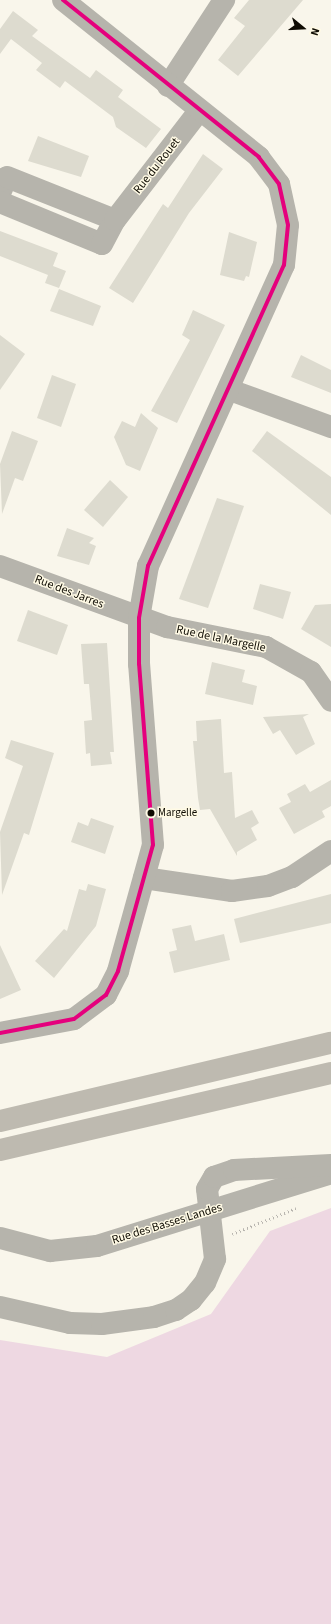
<!DOCTYPE html>
<html>
<head>
<meta charset="utf-8">
<style>
	body { margin:0 }
	#map { position:relative; width:331px; height:1624px; overflow:hidden; background:#f9f6eb; font-family:"Source Sans 3",sans-serif }
	div>[style] { position:absolute }
	.green>* { inset:0; background:#eed8e2 }
	.building>* { inset:0; background:#dddbcf }
	.path>* { height:2.5px; margin-top:-1.25px; transform-origin:0; background:repeating-linear-gradient(90deg,#b8b5af 0 1px,transparent 0 4px) }
	.minor>* { height:22px; margin:-11px; padding:0 11px; transform-origin:11px; border-radius:11px; background:#b6b4ac }
	.highway>* { height:22px; margin:-11px; padding:0 11px; transform-origin:11px; border-radius:11px; background:#bebab0 }
	.bus-1>* { height:4px; margin:-2px; padding:0 2px; transform-origin:2px; border-radius:2px; background:#e5007d }
	.dots>* { width:11px; height:11px; translate:-50% -50%; box-sizing:border-box; border:2px solid #fffae5; border-radius:50% }
	span { translate:-50% -50%; white-space:nowrap; text-align:center; line-height:1.15; -webkit-text-stroke:3px #fffae5; paint-order:stroke }
	.bus-label { font-size:11px; color:#0f0c03 }
	.left { translate:0 -50%; text-align:left }
	.street-label { font-size:12px; color:#0f0c03 }
	.north { position:absolute; left:283px; top:8px; width:40px; height:40px; -webkit-text-stroke:3px #fffae5; paint-order:stroke; rotate:108deg; font-size:11px; font-weight:700; line-height:16px; text-align:center; color:#0f0c03 }
	.north::after { content:''; display:block; margin:auto; width:14px; height:18px; background:#0f0c03; clip-path:polygon(50% 0,100% 100%,50% 72%,0 100%) }
</style>
</head>
<body>
<div id="map">
	<div class="green">
		<div style="clip-path:polygon(331px 1208px,331px 1624px,0 1624px,0 1340px,107px 1357px,211px 1314px,270px 1231px)"></div>
	</div>
	<div class="building">
		<div style="clip-path:polygon(249px 0,303px 0,238px 76px,218px 60px,245px 26px,234px 18px)"></div>
		<div style="clip-path:polygon(13px 11px,38px 30px,32px 36px,90px 78px,96px 70px,123px 90px,118px 97px,161px 129px,146px 148px,116px 127px,113px 117px,65px 81px,60px 88px,36px 70px,42px 63px,11px 39px,0 54px,0 29px)"></div>
		<div style="clip-path:polygon(38px 136px,89px 156px,81px 177px,28px 161px)"></div>
		<div style="clip-path:polygon(203px 154px,223px 169px,189px 213px,133px 303px,109px 288px,163px 204px,168px 208px)"></div>
		<div style="clip-path:polygon(0 231px,58px 253px,53px 266px,66px 271px,59px 288px,45px 283px,48px 275px,0 256px)"></div>
		<div style="clip-path:polygon(229px 232px,257px 242px,249px 277px,246px 276px,244px 281px,220px 275px)"></div>
		<div style="clip-path:polygon(59px 289px,101px 306px,93px 326px,50px 311px)"></div>
		<div style="clip-path:polygon(193px 310px,225px 325px,177px 423px,151px 411px,190px 340px,182px 335px)"></div>
		<div style="clip-path:polygon(0 335px,25px 354px,0 390px)"></div>
		<div style="clip-path:polygon(301px 355px,331px 370px,331px 393px,291px 377px)"></div>
		<div style="clip-path:polygon(52px 375px,76px 384px,61px 427px,37px 418px)"></div>
		<div style="clip-path:polygon(141px 413px,158px 428px,140px 471px,126px 465px,114px 437px,122px 421px,135px 427px)"></div>
		<div style="clip-path:polygon(12px 431px,38px 441px,23px 481px,15px 478px,2px 514px,0 464px)"></div>
		<div style="clip-path:polygon(267px 431px,331px 477px,331px 515px,252px 451px)"></div>
		<div style="clip-path:polygon(110px 480px,128px 497px,103px 527px,84px 510px)"></div>
		<div style="clip-path:polygon(217px 498px,244px 506px,208px 608px,179px 599px)"></div>
		<div style="clip-path:polygon(67px 528px,94px 538px,89px 543px,96px 546px,89px 565px,57px 556px)"></div>
		<div style="clip-path:polygon(260px 584px,291px 592px,283px 619px,253px 609px)"></div>
		<div style="clip-path:polygon(331px 604px,331px 647px,301px 629px,315px 605px)"></div>
		<div style="clip-path:polygon(28px 610px,68px 625px,57px 655px,17px 641px)"></div>
		<div style="clip-path:polygon(107px 643px,114px 752px,110px 752px,112px 764px,91px 766px,90px 753px,86px 754px,84px 721px,92px 720px,89px 684px,84px 684px,81px 644px)"></div>
		<div style="clip-path:polygon(212px 662px,245px 670px,242px 682px,257px 686px,253px 705px,205px 694px)"></div>
		<div style="clip-path:polygon(309px 714px,303px 717px,315px 744px,296px 755px,280px 730px,273px 734px,263px 717px)"></div>
		<div style="clip-path:polygon(221px 719px,224px 773px,232px 772px,235px 818px,252px 810px,259px 823px,251px 828px,257px 840px,237px 852px,237px 856px,210px 809px,200px 810px,198px 798px,193px 741px,197px 741px,196px 721px)"></div>
		<div style="clip-path:polygon(11px 740px,54px 753px,29px 835px,24px 833px,2px 895px,0 832px,23px 766px,5px 758px)"></div>
		<div style="clip-path:polygon(331px 780px,331px 806px,322px 811px,325px 817px,294px 834px,279px 808px,291px 802px,287px 794px,305px 784px,310px 792px)"></div>
		<div style="clip-path:polygon(91px 818px,114px 826px,105px 854px,71px 842px,78px 822px,88px 826px)"></div>
		<div style="clip-path:polygon(88px 884px,106px 889px,96px 926px,54px 978px,35px 961px,64px 929px,67px 931px,79px 889px,86px 891px)"></div>
		<div style="clip-path:polygon(331px 894px,331px 923px,240px 943px,234px 919px)"></div>
		<div style="clip-path:polygon(191px 925px,195px 941px,224px 934px,230px 960px,174px 973px,169px 952px,177px 950px,172px 929px)"></div>
		<div style="clip-path:polygon(0 945px,21px 990px,0 999px)"></div>
	</div>
	<div class="path">
		<div style="left:232px;top:1234px;width:69px;rotate:-22.1deg"></div>
	</div>
	<div class="minor">
		<div style="left:168px;top:86px;width:103px;rotate:-56.9deg"></div>
		<div style="left:0;top:193px;width:17px;rotate:-66deg"></div>
		<div style="left:7px;top:177px;width:116px;rotate:21.7deg"></div>
		<div style="left:0;top:202px;width:110px;rotate:22.4deg"></div>
		<div style="left:102px;top:244px;width:27px;rotate:-62deg"></div>
		<div style="left:115px;top:220px;width:138px;rotate:-52.4deg"></div>
		<div style="left:230px;top:390px;width:108px;rotate:20.1deg"></div>
		<div style="left:0;top:566px;width:178px;rotate:20.1deg"></div>
		<div style="left:167px;top:627px;width:101px;rotate:11.4deg"></div>
		<div style="left:266px;top:647px;width:51px;rotate:29.1deg"></div>
		<div style="left:311px;top:672px;width:35px;rotate:55deg"></div>
		<div style="left:144px;top:878px;width:89px;rotate:8.4deg"></div>
		<div style="left:232px;top:891px;width:36px;rotate:-8deg"></div>
		<div style="left:268px;top:886px;width:26px;rotate:-21deg"></div>
		<div style="left:292px;top:877px;width:47px;rotate:-33.7deg"></div>
		<div style="left:0;top:1033px;width:75px;rotate:-10.7deg"></div>
		<div style="left:74px;top:1019px;width:40px;rotate:-37deg"></div>
		<div style="left:106px;top:995px;width:27px;rotate:-63deg"></div>
		<div style="left:118px;top:971px;width:131px;rotate:-74.5deg"></div>
		<div style="left:153px;top:845px;width:182px;rotate:-94.4deg"></div>
		<div style="left:139px;top:664px;width:46px;rotate:-90deg"></div>
		<div style="left:139px;top:618px;width:53px;rotate:-80.2deg"></div>
		<div style="left:148px;top:566px;width:330px;rotate:-65.7deg"></div>
		<div style="left:284px;top:265px;width:40px;rotate:-84.3deg"></div>
		<div style="left:288px;top:225px;width:42px;rotate:-102.4deg"></div>
		<div style="left:279px;top:184px;width:34px;rotate:-127deg"></div>
		<div style="left:259px;top:157px;width:251px;rotate:-141.3deg"></div>
		<div style="left:0;top:1238px;width:52px;rotate:14.6deg"></div>
		<div style="left:50px;top:1251px;width:47px;rotate:-6.1deg"></div>
		<div style="left:97px;top:1246px;width:245px;rotate:-17.3deg"></div>
		<div style="left:0;top:1307px;width:72px;rotate:12.9deg"></div>
		<div style="left:70px;top:1323px;width:32px;rotate:2deg"></div>
		<div style="left:102px;top:1324px;width:52px;rotate:-7.7deg"></div>
		<div style="left:154px;top:1317px;width:23px;rotate:-18deg"></div>
		<div style="left:176px;top:1310px;width:18px;rotate:-34deg"></div>
		<div style="left:191px;top:1300px;width:22px;rotate:-51deg"></div>
		<div style="left:205px;top:1283px;width:26px;rotate:-67deg"></div>
		<div style="left:215px;top:1259px;width:70px;rotate:-96.5deg"></div>
		<div style="left:207px;top:1189px;width:14px;rotate:-60deg"></div>
		<div style="left:214px;top:1177px;width:21px;rotate:-19deg"></div>
		<div style="left:234px;top:1170px;width:97px;rotate:-3deg"></div>
	</div>
	<div class="highway">
		<div style="left:0;top:1121px;width:340px;rotate:-13.3deg"></div>
		<div style="left:0;top:1150px;width:340px;rotate:-13.1deg"></div>
	</div>
	<div class="bus-1">
		<div style="left:0;top:1033px;width:75px;rotate:-10.7deg"></div>
		<div style="left:74px;top:1019px;width:40px;rotate:-37deg"></div>
		<div style="left:106px;top:995px;width:27px;rotate:-63deg"></div>
		<div style="left:118px;top:971px;width:131px;rotate:-74.5deg"></div>
		<div style="left:153px;top:845px;width:182px;rotate:-94.4deg"></div>
		<div style="left:139px;top:664px;width:46px;rotate:-90deg"></div>
		<div style="left:139px;top:618px;width:53px;rotate:-80.2deg"></div>
		<div style="left:148px;top:566px;width:330px;rotate:-65.7deg"></div>
		<div style="left:284px;top:265px;width:40px;rotate:-84.3deg"></div>
		<div style="left:288px;top:225px;width:42px;rotate:-102.4deg"></div>
		<div style="left:279px;top:184px;width:34px;rotate:-127deg"></div>
		<div style="left:259px;top:157px;width:251px;rotate:-141.3deg"></div>
	</div>
	<div class="dots">
		<div style="left:151px;top:813px;background:#0f0c03"></div>
	</div>
	<div class="bus-label">
		<span class="left" style="left:158px;top:813px">Margelle</span>
	</div>
	<div class="street-label">
		<span style="left:157px;top:166px;rotate:-52deg">Rue du Rouet</span>
		<span style="left:69px;top:592px;rotate:21deg">Rue des Jarres</span>
		<span style="left:221px;top:639px;rotate:12deg">Rue de la Margelle</span>
		<span style="left:167px;top:1224px;rotate:-17deg">Rue des Basses Landes</span>
	</div>
	<div class="north">N</div>
</div>
</body>
</html>
